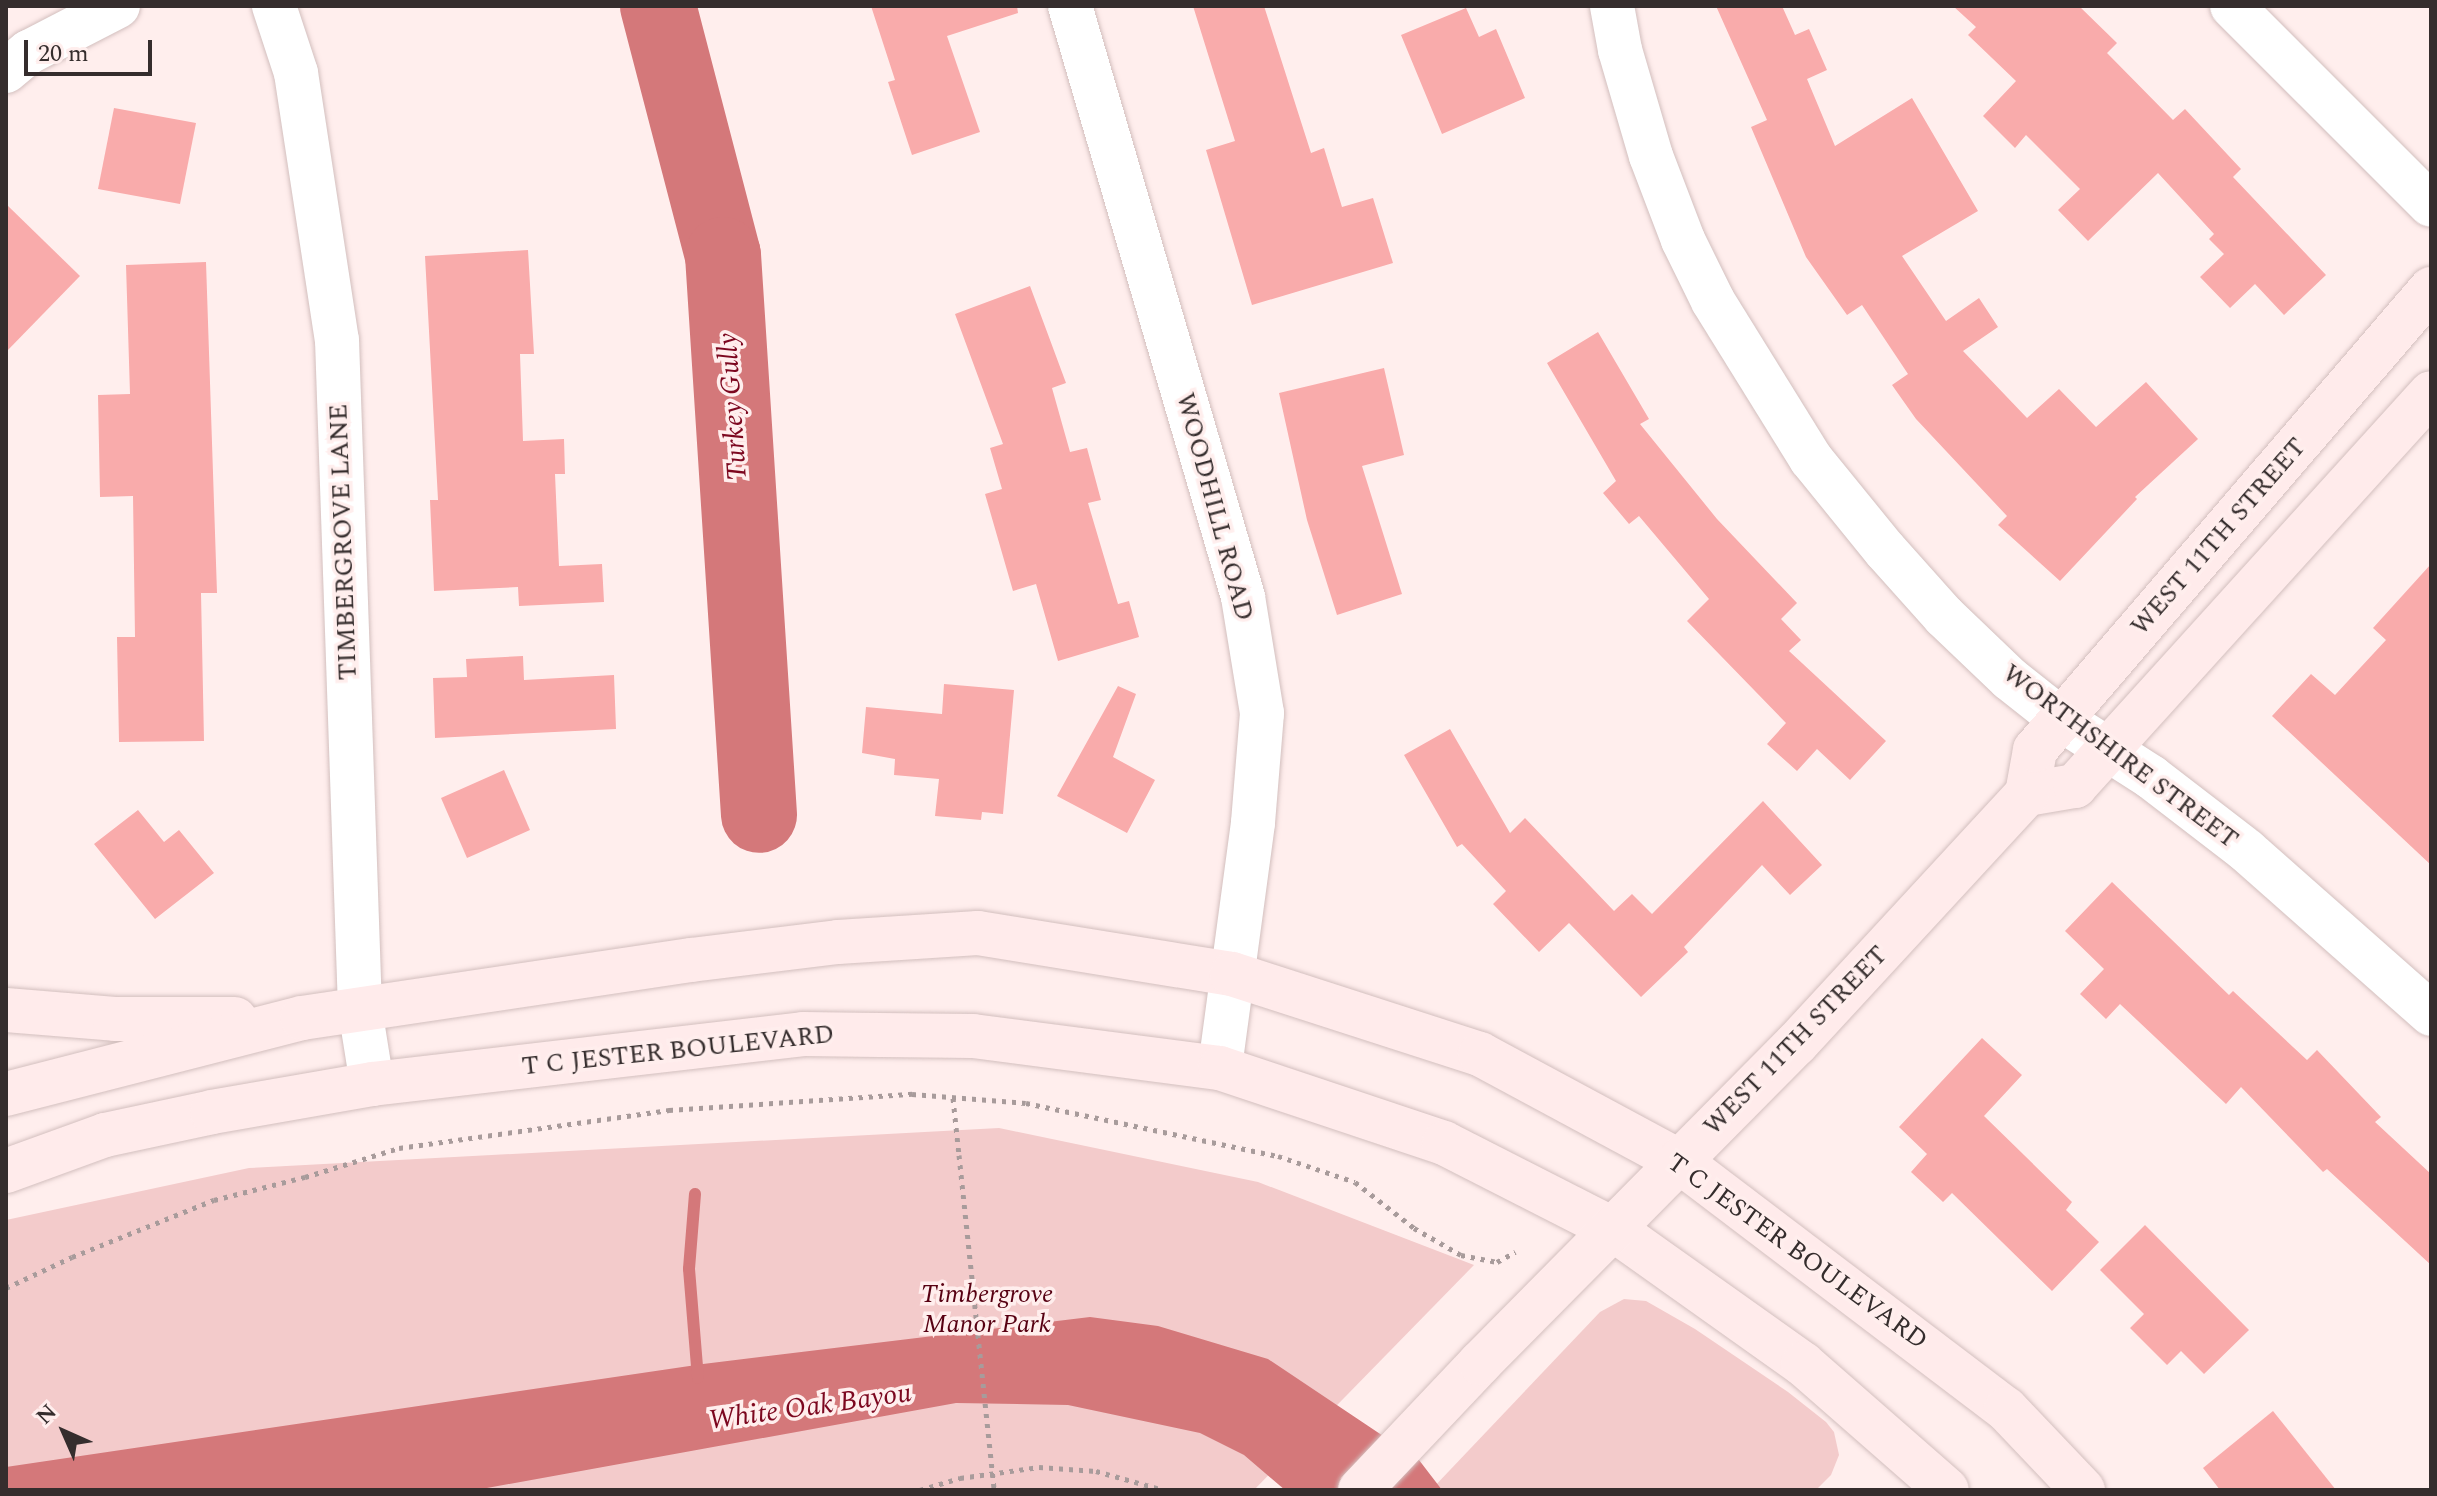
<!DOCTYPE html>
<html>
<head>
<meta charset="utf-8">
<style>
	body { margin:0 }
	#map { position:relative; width:2437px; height:1496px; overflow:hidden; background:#ffeeed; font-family:Spectral,serif }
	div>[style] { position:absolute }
	.green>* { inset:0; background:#f3cbcb }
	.water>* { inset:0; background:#d4787a }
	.stream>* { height:12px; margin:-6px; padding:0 6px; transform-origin:6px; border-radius:6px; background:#d4787a }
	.river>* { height:76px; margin:-38px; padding:0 38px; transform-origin:38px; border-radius:38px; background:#d4787a }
	.building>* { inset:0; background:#f9abab }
	.path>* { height:5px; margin-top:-2.5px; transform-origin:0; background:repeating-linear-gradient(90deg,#a89b9b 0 4px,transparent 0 10px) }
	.roads { filter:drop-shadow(0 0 2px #d3bfbe) drop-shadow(0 0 2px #d3bfbe) }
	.street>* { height:44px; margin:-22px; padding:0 22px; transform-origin:22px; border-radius:22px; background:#fff }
	.secondary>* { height:44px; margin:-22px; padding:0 22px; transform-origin:22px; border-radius:22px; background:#ffebeb }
	.path-bridge>* { height:5px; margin-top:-2.5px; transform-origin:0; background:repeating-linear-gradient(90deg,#a89b9b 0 4px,transparent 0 10px) }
	span { translate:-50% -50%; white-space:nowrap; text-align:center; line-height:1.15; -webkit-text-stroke:7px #ffeeed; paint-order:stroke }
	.street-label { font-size:26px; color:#352d2d }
	.park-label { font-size:26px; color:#570012; font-style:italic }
	.water-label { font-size:28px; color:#7c071f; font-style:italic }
	.frame { position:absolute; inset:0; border:8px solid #352d2d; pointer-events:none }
	.north { position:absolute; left:24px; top:1392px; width:80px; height:80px; -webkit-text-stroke:6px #ffeeed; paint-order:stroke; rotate:315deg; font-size:22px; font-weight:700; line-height:32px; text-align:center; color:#352d2d }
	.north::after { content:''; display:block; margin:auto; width:28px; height:36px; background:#352d2d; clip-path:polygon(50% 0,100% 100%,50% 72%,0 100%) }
	.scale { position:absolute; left:24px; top:40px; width:128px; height:36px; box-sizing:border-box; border:4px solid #352d2d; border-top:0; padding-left:10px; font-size:24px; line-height:28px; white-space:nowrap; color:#352d2d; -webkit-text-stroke:6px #ffeeed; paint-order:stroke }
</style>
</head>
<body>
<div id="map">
	<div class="green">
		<div style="clip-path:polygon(999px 1128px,1258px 1182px,1474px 1265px,1254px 1490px,6px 1490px,6px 1220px,249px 1168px)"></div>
		<div style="clip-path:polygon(1624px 1299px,1646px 1301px,1695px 1329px,1788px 1392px,1826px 1422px,1834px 1432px,1839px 1455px,1831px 1475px,1816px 1490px,1431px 1490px,1600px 1312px)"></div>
	</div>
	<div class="water">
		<div style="clip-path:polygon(1090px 1317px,1158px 1326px,1268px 1359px,1419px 1460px,1442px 1490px,1285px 1490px,1244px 1455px,1200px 1433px,1068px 1405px,956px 1403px,476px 1490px,6px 1490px,6px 1467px,703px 1364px)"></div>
	</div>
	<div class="stream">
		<div style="left:695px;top:1194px;width:75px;rotate:94.6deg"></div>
		<div style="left:689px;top:1269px;width:109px;rotate:85.3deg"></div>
	</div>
	<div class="river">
		<div style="left:658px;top:6px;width:257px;rotate:75.4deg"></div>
		<div style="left:723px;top:255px;width:561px;rotate:86.32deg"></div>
	</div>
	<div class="building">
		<div style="clip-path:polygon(871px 6px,1017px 6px,1018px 13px,947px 36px,980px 132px,912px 155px,888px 82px,895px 80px)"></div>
		<div style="clip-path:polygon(1193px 6px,1264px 6px,1311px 153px,1324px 148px,1342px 207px,1373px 198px,1393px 263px,1252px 305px,1206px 150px,1235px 141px)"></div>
		<div style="clip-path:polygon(1716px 6px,1782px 6px,1795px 35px,1809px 29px,1827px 70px,1807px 79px,1835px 146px,1912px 98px,1978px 211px,1902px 256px,1946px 321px,1979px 298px,1998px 327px,1963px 351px,2027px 418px,2059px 389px,2096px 427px,2146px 382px,2198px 439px,2135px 497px,2137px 499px,2060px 581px,1998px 525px,2007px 516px,1916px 419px,1892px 385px,1908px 374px,1862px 305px,1847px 315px,1806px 257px,1751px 127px,1767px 120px)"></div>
		<div style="clip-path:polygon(1953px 6px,2079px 6px,2117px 43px,2107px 53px,2173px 120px,2185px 109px,2241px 169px,2233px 177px,2326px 275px,2284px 315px,2255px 284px,2230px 308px,2200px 277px,2224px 254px,2209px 239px,2214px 234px,2158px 173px,2088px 241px,2058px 210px,2080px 189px,2026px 135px,2015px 148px,1983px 116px,2016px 81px,1968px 35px,1976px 27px)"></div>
		<div style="clip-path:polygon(1466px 8px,1479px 37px,1496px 29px,1525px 98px,1442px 134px,1401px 35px)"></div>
		<div style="clip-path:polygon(114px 108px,196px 123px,180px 204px,98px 189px)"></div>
		<div style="clip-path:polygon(6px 204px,80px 276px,6px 352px)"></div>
		<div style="clip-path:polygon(528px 250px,534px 354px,520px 354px,523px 441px,564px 439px,565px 474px,555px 474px,559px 566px,602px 564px,604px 602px,519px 606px,518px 587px,434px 591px,430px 500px,438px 500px,425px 256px)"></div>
		<div style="clip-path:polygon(206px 262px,217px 593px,201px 593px,204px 741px,119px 742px,117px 637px,135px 637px,133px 496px,100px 497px,98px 395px,130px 394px,126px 265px)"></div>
		<div style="clip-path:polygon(1030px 286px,1066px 383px,1052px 388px,1070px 452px,1087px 448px,1101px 500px,1088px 503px,1118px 604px,1129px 601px,1139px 637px,1058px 661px,1036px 584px,1013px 591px,985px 494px,1002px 489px,990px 448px,1003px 444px,955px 314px)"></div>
		<div style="clip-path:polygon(1598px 332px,1649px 419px,1640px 424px,1717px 519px,1797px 603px,1781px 619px,1801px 640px,1789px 651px,1886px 741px,1850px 780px,1817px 749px,1797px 771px,1767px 744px,1786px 723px,1687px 621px,1709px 599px,1639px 516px,1629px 524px,1603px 493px,1616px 481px,1547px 363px)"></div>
		<div style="clip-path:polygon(1384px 368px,1404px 455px,1362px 466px,1402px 594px,1337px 615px,1307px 520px,1279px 393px)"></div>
		<div style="clip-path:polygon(2431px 564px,2431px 865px,2272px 716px,2311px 674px,2335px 695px,2386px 640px,2373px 628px)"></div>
		<div style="clip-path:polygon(523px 656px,524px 680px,614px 675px,616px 729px,435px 738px,433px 678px,467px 677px,466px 659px)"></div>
		<div style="clip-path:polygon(944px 684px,1014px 690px,1003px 814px,982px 812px,981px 820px,935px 816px,939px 779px,894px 775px,895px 759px,862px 753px,866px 707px,942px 714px)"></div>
		<div style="clip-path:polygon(1118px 686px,1136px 694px,1113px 757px,1155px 780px,1127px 833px,1057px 796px)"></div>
		<div style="clip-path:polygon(1450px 729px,1510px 833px,1525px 818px,1614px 911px,1632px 894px,1652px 914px,1763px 801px,1822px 865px,1790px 895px,1762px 865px,1684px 947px,1688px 952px,1641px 997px,1569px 923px,1539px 952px,1493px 904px,1506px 891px,1462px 844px,1457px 847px,1404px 755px)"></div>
		<div style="clip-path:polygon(504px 770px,530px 830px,467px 858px,441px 798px)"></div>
		<div style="clip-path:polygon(138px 810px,164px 842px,179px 830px,214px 873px,155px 919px,94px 844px)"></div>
		<div style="clip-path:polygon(2112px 882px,2229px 995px,2233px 991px,2307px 1060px,2317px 1050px,2381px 1117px,2375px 1122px,2431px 1174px,2431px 1265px,2327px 1169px,2323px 1172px,2241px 1087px,2226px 1104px,2120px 1004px,2106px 1019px,2080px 994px,2104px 969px,2065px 931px)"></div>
		<div style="clip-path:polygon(1982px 1038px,2022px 1075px,1984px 1116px,2072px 1202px,2066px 1210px,2099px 1242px,2052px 1291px,1952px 1193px,1943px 1202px,1911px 1172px,1927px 1154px,1899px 1127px)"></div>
		<div style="clip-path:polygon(2145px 1225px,2249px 1330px,2204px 1374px,2181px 1351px,2167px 1365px,2130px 1328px,2144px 1314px,2100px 1270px)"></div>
		<div style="clip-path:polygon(2273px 1411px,2336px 1490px,2220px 1490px,2203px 1468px)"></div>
	</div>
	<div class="path">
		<div style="left:953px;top:1098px;width:57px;rotate:84deg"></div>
		<div style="left:6px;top:1288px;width:73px;rotate:-25.2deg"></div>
		<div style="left:72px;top:1257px;width:153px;rotate:-21.9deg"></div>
		<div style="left:214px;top:1200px;width:94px;rotate:-14.2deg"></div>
		<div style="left:305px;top:1177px;width:98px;rotate:-17.1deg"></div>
		<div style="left:399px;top:1148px;width:273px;rotate:-8deg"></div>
		<div style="left:669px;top:1110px;width:244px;rotate:-3.8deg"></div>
		<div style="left:912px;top:1094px;width:114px;rotate:4.5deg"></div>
		<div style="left:1026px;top:1103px;width:258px;rotate:11.9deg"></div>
		<div style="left:1278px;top:1156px;width:81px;rotate:18.7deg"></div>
		<div style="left:1355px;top:1182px;width:75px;rotate:37.9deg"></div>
		<div style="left:1414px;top:1228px;width:54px;rotate:29.9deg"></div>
		<div style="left:1461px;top:1255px;width:37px;rotate:11deg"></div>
		<div style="left:1497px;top:1262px;width:21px;rotate:-29deg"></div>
		<div style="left:920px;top:1490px;width:42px;rotate:-16.7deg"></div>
		<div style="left:960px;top:1478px;width:80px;rotate:-7.9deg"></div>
		<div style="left:1039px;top:1467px;width:57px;rotate:4deg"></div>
		<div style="left:1096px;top:1471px;width:71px;rotate:15.6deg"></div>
	</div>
	<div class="roads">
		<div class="street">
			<div style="left:274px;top:6px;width:71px;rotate:71.8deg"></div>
			<div style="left:296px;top:73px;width:270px;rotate:81.3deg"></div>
			<div style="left:337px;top:340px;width:669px;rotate:88.03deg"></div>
			<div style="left:360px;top:1009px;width:76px;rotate:80.9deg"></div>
			<div style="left:1070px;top:6px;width:616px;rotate:73.68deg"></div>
			<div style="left:1243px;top:597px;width:118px;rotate:80.7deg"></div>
			<div style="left:1262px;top:713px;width:110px;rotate:94.7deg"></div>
			<div style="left:1253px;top:823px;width:247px;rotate:97.7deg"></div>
			<div style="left:1612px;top:6px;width:45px;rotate:79.7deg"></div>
			<div style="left:1620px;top:50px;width:110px;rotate:73.7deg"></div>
			<div style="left:1651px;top:156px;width:90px;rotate:69.1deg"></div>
			<div style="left:1683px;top:240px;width:68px;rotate:63.8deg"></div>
			<div style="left:1713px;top:301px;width:186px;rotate:58.2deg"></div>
			<div style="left:1811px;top:459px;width:117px;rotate:50.9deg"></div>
			<div style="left:1885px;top:550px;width:89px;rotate:48.2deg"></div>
			<div style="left:1944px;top:616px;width:91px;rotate:43.7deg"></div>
			<div style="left:2010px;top:679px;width:66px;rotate:38.3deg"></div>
			<div style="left:2062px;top:720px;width:106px;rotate:32.6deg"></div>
			<div style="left:2151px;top:777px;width:121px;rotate:37.6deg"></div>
			<div style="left:2247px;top:851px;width:246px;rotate:41.5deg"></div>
			<div style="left:2232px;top:6px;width:281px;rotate:45deg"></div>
			<div style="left:6px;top:71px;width:30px;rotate:-40deg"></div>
			<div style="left:29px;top:52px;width:100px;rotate:-27.3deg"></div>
		</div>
		<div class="secondary">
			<div style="left:2027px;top:794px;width:49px;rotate:-9.5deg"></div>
			<div style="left:2075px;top:786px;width:530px;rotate:-47.83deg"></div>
			<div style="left:6px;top:1010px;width:109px;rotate:4.7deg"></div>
			<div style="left:115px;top:1019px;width:120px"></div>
			<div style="left:6px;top:1094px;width:306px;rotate:-14.4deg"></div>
			<div style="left:302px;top:1018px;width:393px;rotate:-8.5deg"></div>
			<div style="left:691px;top:960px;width:148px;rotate:-7deg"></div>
			<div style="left:838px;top:942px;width:140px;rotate:-3.7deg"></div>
			<div style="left:978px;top:933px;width:257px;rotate:9.2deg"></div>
			<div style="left:1232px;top:974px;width:261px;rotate:17.9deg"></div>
			<div style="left:1480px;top:1054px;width:226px;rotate:28.3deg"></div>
			<div style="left:1679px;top:1161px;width:410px;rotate:37.2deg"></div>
			<div style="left:2006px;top:1409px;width:112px;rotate:46.5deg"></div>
			<div style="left:6px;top:1171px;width:105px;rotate:-20deg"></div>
			<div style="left:105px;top:1135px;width:109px;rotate:-12.1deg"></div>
			<div style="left:212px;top:1112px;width:162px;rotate:-9.9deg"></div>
			<div style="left:372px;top:1084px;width:434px;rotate:-6.6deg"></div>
			<div style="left:803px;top:1034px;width:170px;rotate:0.7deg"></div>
			<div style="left:973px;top:1036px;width:249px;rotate:7.4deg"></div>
			<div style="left:1220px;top:1068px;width:236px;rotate:18.5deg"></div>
			<div style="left:1444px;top:1143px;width:190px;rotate:27deg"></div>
			<div style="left:1613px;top:1229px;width:233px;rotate:35.4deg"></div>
			<div style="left:1803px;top:1364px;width:191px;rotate:41.2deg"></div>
			<div style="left:1360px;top:1490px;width:175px;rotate:-46.6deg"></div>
			<div style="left:1480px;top:1363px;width:449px;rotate:-45.3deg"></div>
			<div style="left:1796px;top:1044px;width:340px;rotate:-47.3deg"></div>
			<div style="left:2027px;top:794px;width:45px;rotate:-79.7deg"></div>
			<div style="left:2035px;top:750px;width:608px;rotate:-49.34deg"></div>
		</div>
	</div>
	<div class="path-bridge">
		<div style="left:959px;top:1155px;width:337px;rotate:84deg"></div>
	</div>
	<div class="street-label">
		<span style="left:1214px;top:507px;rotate:75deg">WOODHILL ROAD</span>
		<span style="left:2219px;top:537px;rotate:-49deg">WEST 11TH STREET</span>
		<span style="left:344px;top:542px;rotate:-92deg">TIMBERGROVE LANE</span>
		<span style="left:2120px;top:757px;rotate:37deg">WORTHSHIRE STREET</span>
		<span style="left:1796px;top:1041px;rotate:-46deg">WEST 11TH STREET</span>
		<span style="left:678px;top:1051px;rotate:-6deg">T C JESTER BOULEVARD</span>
		<span style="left:1797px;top:1252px;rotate:36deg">T C JESTER BOULEVARD</span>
	</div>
	<div class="park-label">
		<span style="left:987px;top:1310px">Timbergrove<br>Manor Park</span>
	</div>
	<div class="water-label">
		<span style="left:733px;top:407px;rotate:-94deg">Turkey Gully</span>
		<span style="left:810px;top:1407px;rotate:-8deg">White Oak Bayou</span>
	</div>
	<div class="frame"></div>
	<div class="north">N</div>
	<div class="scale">20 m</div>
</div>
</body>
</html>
